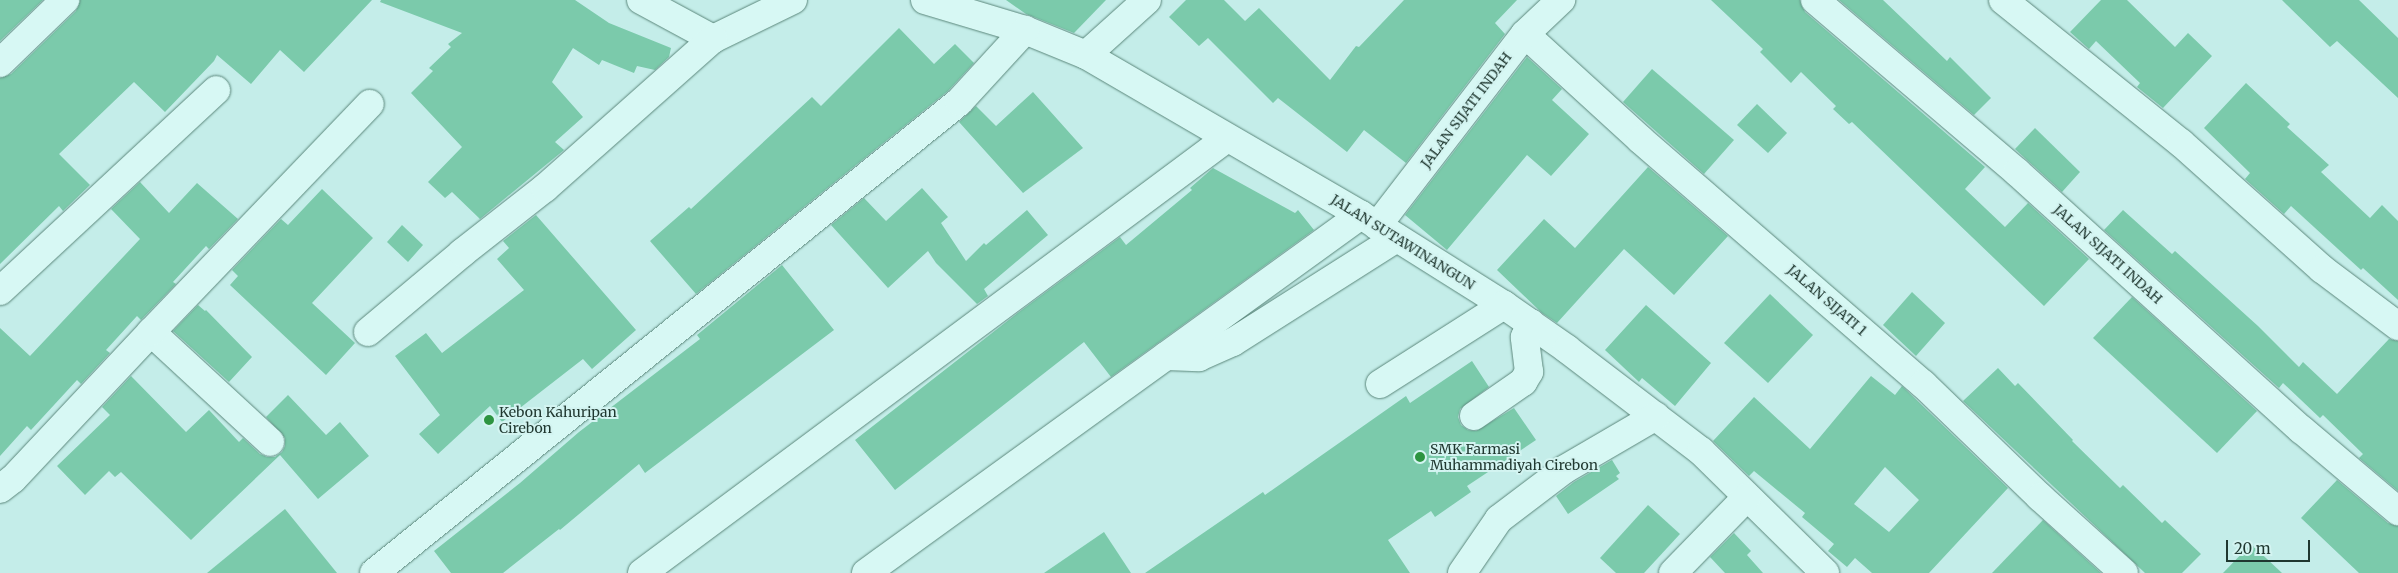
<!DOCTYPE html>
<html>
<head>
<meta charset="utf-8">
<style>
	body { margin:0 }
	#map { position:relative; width:2398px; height:573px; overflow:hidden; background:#c4ede9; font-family:Merriweather,serif }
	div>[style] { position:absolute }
	.building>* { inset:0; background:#7bcaab }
	.roads { filter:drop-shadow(0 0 1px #5b877b) drop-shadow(0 0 1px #5b877b) }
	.minor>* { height:28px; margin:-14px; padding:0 14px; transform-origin:14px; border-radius:14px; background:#d7f8f4 }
	.dots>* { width:14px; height:14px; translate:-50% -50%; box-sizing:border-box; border:2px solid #d3f4f1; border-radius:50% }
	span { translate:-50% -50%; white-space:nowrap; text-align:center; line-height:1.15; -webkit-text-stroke:4px #d3f4f1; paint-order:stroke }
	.street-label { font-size:14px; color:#1f372f }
	.poi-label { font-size:14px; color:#1f372f }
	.left { translate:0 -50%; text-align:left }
	.scale { position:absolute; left:2226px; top:540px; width:84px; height:22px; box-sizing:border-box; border:2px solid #1f372f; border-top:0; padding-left:6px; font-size:15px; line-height:18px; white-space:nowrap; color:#1f372f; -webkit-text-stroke:4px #d3f4f1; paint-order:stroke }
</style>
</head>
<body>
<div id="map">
	<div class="building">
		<div style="clip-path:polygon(0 0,43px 0,0 41px)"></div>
		<div style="clip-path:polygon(80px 0,372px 0,304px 72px,280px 50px,251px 84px,217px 55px,214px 61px,165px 112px,134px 82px,59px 154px,90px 185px,63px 211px,59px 206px,0 264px,0 78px,11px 74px,76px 11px)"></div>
		<div style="clip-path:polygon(381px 0,575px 0,609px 23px,671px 48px,669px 57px,655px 70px,637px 66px,634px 73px,602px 60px,599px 65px,573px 48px,552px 82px,583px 117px,555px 142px,564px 150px,480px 219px,452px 192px,445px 198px,428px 182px,462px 147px,411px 93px,433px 71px,429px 68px,451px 47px,448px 44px,462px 33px,380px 2px)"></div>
		<div style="clip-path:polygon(1006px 0,1106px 0,1074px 33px,1026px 14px)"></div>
		<div style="clip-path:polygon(1186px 0,1224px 0,1245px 21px,1259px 8px,1330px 80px,1356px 46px,1359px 47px,1404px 0,1517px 0,1495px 23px,1505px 34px,1406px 163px,1364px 130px,1347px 152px,1278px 98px,1273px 103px,1208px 38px,1199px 46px,1169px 17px)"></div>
		<div style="clip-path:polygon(1711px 0,1800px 0,1805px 12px,1985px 167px,1965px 189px,2005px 227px,2028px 203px,2089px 259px,2044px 306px,1852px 122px,1849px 124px,1833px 109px,1836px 106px,1801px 72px,1791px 83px,1760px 52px,1763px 49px)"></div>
		<div style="clip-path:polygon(1839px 0,1883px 0,1947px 61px,1950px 57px,1991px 98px,1974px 115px)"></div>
		<div style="clip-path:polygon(2101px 0,2127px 0,2175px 47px,2188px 33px,2212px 56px,2163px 108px,2137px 87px,2140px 83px,2096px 41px,2089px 49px,2070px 32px)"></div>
		<div style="clip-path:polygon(2282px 0,2359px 0,2398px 38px,2398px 98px,2337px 41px,2330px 47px)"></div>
		<div style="clip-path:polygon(899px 28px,934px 64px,955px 44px,974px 63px,948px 91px,696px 294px,650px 241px,689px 207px,691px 209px,812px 97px,821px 106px)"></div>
		<div style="clip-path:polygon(1527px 57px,1562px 89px,1552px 100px,1589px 134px,1551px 176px,1527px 155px,1447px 250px,1405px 215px)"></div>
		<div style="clip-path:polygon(1652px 69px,1734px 140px,1704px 174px,1623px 102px)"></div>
		<div style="clip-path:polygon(2246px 83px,2290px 124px,2287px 127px,2329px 165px,2321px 172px,2370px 218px,2382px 205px,2398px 221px,2398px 300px,2363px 268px,2361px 270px,2291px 206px,2284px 214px,2245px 179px,2250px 173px,2204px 128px)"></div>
		<div style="clip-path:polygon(1033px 92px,1083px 148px,1023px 193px,959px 122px,976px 106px,996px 126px)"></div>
		<div style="clip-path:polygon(1757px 104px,1787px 133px,1768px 153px,1737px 125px)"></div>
		<div style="clip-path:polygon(2035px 128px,2080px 172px,2062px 192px,2015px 149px)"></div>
		<div style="clip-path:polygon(1648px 167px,1728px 236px,1674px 295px,1624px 249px,1557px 323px,1542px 313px,1497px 270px,1544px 219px,1575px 248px)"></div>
		<div style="clip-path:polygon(1213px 168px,1295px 213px,1298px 210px,1314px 230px,1111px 377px,1084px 342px,895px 490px,855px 440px,1019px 312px,1120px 237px,1126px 245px,1192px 190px,1190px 188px)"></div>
		<div style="clip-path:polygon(140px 182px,169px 213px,197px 183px,238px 219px,209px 249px,206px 246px,173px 282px,176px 284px,141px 320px,137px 316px,106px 350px,110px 353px,81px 384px,77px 380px,31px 430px,27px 426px,0 456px,0 328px,30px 356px,140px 239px,111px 209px)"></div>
		<div style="clip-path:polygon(922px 188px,948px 217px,941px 223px,966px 261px,984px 243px,986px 245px,1027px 210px,1048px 235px,984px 289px,988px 296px,977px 304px,936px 263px,928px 251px,888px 288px,831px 225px,864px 198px,886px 221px)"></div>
		<div style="clip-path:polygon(322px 189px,373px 238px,312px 303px,355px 343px,326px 375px,230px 285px,238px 276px,232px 270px,281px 219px,288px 225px)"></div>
		<div style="clip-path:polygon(2123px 210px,2172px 254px,2175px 251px,2258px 326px,2299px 367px,2303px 362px,2337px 394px,2389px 339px,2398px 341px,2398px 491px,2359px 458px,2363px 454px,2323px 415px,2320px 418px,2283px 383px,2279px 388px,2104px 230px)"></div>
		<div style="clip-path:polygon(536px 215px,636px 330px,592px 369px,583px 359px,502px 422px,490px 406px,438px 454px,419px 434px,440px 415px,395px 356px,426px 333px,442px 353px,524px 290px,497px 259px,509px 248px,503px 241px)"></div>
		<div style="clip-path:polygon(402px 225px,423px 245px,408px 262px,387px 242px)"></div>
		<div style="clip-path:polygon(782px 265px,834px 330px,645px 473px,639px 464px,560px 530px,559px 529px,503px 573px,451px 573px,434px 551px,520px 483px,579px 432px,700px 339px,697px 335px)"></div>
		<div style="clip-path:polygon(1912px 292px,1945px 323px,1916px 356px,1883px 325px)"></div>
		<div style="clip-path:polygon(1770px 294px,1813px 335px,1768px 383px,1724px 343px)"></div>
		<div style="clip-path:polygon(2132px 297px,2257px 411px,2217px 453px,2093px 338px)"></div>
		<div style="clip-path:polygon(198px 305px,205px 311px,206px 310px,252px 357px,229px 382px,173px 331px)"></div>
		<div style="clip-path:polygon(1646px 305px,1711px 363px,1675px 406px,1642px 378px,1639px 382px,1605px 350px)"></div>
		<div style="clip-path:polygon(1472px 361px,1489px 387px,1460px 409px,1458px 417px,1461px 425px,1468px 430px,1476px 431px,1514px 408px,1536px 440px,1467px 486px,1471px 492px,1435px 517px,1431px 511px,1388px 540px,1410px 573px,1145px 573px,1263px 492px,1265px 495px,1406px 396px,1410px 403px)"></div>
		<div style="clip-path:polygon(1998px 368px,2015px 386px,2018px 383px,2073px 440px,2072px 441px,2120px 488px,2123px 485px,2162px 523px,2165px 520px,2201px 554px,2182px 573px,2145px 573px,1963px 401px)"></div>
		<div style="clip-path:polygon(131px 376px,186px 432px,209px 410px,239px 442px,243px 438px,260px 454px,267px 457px,275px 457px,282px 452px,285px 446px,285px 438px,266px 417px,288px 395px,326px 435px,340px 422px,369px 456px,318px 499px,280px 455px,191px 540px,121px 472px,115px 477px,109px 471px,85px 495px,57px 466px,110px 415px,102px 407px)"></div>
		<div style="clip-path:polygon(evenodd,1871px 376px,1895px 395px,1902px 386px,2008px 488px,1929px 573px,1872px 573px,1855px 558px,1847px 567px,1828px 551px,1834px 544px,1802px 517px,1805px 513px,1754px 471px,1749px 476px,1713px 441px,1754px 397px,1810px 449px,1871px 376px,1885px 467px,1919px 500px,1889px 532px,1854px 504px,1885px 467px)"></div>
		<div style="clip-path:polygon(1612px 460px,1620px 473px,1616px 476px,1619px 479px,1568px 514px,1556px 496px,1574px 482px)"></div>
		<div style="clip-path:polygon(2337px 480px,2388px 523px,2398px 526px,2398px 573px,2359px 573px,2301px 518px)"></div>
		<div style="clip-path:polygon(1648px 505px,1680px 534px,1644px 573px,1616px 573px,1600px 558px)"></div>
		<div style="clip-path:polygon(285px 509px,337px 573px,207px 573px)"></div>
		<div style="clip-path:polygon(2043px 520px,2101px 573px,1992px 573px)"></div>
		<div style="clip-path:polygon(1104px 532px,1131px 573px,1044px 573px)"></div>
		<div style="clip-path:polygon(1734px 533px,1751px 551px,1747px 555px,1763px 573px,1725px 573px,1710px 557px)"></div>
		<div style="clip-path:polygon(2251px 544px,2282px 573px,2223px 573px)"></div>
	</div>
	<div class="roads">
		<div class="minor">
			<div style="left:641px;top:0;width:82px;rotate:28.4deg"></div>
			<div style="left:713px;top:39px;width:89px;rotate:-26deg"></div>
			<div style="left:925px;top:0;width:104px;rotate:16.7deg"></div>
			<div style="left:1025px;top:30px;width:66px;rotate:22.3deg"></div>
			<div style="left:1086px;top:55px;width:318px;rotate:30.2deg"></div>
			<div style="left:1361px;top:215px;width:169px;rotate:32.2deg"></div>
			<div style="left:1504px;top:305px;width:77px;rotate:34.9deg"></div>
			<div style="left:1567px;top:349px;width:168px;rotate:37.3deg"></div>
			<div style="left:1701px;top:451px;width:174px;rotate:44.5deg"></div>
			<div style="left:1815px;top:0;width:265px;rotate:40.4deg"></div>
			<div style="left:2017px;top:172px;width:384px;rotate:42.2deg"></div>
			<div style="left:2302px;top:430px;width:126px;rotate:40.2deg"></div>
			<div style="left:2003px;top:0;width:228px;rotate:38.8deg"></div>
			<div style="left:2181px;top:143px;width:189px;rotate:41.8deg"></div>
			<div style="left:2322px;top:269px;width:95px;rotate:36.9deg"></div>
			<div style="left:1525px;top:34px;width:157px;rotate:42.4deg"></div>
			<div style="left:1641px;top:140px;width:373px;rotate:40.9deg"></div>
			<div style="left:1923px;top:384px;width:163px;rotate:44deg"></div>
			<div style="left:2040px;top:497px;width:113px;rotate:42.1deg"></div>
			<div style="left:1086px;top:55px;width:82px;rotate:-42deg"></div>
			<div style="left:0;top:63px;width:91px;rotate:-44.1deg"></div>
			<div style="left:1377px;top:226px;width:242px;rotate:-52.4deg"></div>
			<div style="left:1525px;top:34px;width:50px;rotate:-43.4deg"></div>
			<div style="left:0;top:291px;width:295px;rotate:-42.9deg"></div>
			<div style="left:151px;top:332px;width:162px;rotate:42.7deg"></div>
			<div style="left:368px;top:332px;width:123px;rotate:-40deg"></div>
			<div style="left:462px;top:253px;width:105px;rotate:-38.1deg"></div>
			<div style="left:545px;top:188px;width:225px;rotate:-41.6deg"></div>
			<div style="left:1166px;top:356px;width:33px;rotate:2deg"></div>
			<div style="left:1199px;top:357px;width:37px;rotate:-24deg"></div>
			<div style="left:1233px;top:342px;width:194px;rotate:-32.4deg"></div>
			<div style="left:1380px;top:384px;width:147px;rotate:-32.5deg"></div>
			<div style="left:1474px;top:416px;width:60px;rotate:-34.8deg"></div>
			<div style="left:1523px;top:382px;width:12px;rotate:-59deg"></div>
			<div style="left:1529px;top:372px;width:35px;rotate:-97deg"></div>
			<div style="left:1525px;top:337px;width:15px;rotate:-67deg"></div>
			<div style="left:0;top:489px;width:16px;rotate:-38deg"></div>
			<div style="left:13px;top:479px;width:202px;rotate:-46.8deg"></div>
			<div style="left:151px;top:332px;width:316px;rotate:-46.2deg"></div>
			<div style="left:374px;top:573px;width:751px;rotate:-38.84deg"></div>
			<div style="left:959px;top:102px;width:98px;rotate:-47.5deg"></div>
			<div style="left:642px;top:573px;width:729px;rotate:-36.63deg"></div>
			<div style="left:866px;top:573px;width:611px;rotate:-35.88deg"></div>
			<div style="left:1462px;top:573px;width:65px;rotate:-55.6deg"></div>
			<div style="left:1499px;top:519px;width:83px;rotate:-37.1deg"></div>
			<div style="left:1565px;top:469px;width:105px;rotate:-30.2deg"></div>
			<div style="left:1673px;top:573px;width:106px;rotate:-45.8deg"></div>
		</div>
	</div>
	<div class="dots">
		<div style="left:489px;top:420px;background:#2d9441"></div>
		<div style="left:1420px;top:457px;background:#2d9441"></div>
	</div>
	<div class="street-label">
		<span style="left:1466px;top:110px;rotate:-53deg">JALAN SIJATI INDAH</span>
		<span style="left:1403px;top:242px;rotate:32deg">JALAN SUTAWINANGUN</span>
		<span style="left:2108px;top:254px;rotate:42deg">JALAN SIJATI INDAH</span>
		<span style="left:1827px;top:300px;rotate:41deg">JALAN SIJATI 1</span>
	</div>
	<div class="poi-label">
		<span class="left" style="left:499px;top:420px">Kebon Kahuripan<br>Cirebon</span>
		<span class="left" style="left:1430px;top:457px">SMK Farmasi<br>Muhammadiyah Cirebon</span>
	</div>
	<div class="scale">20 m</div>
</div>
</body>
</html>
